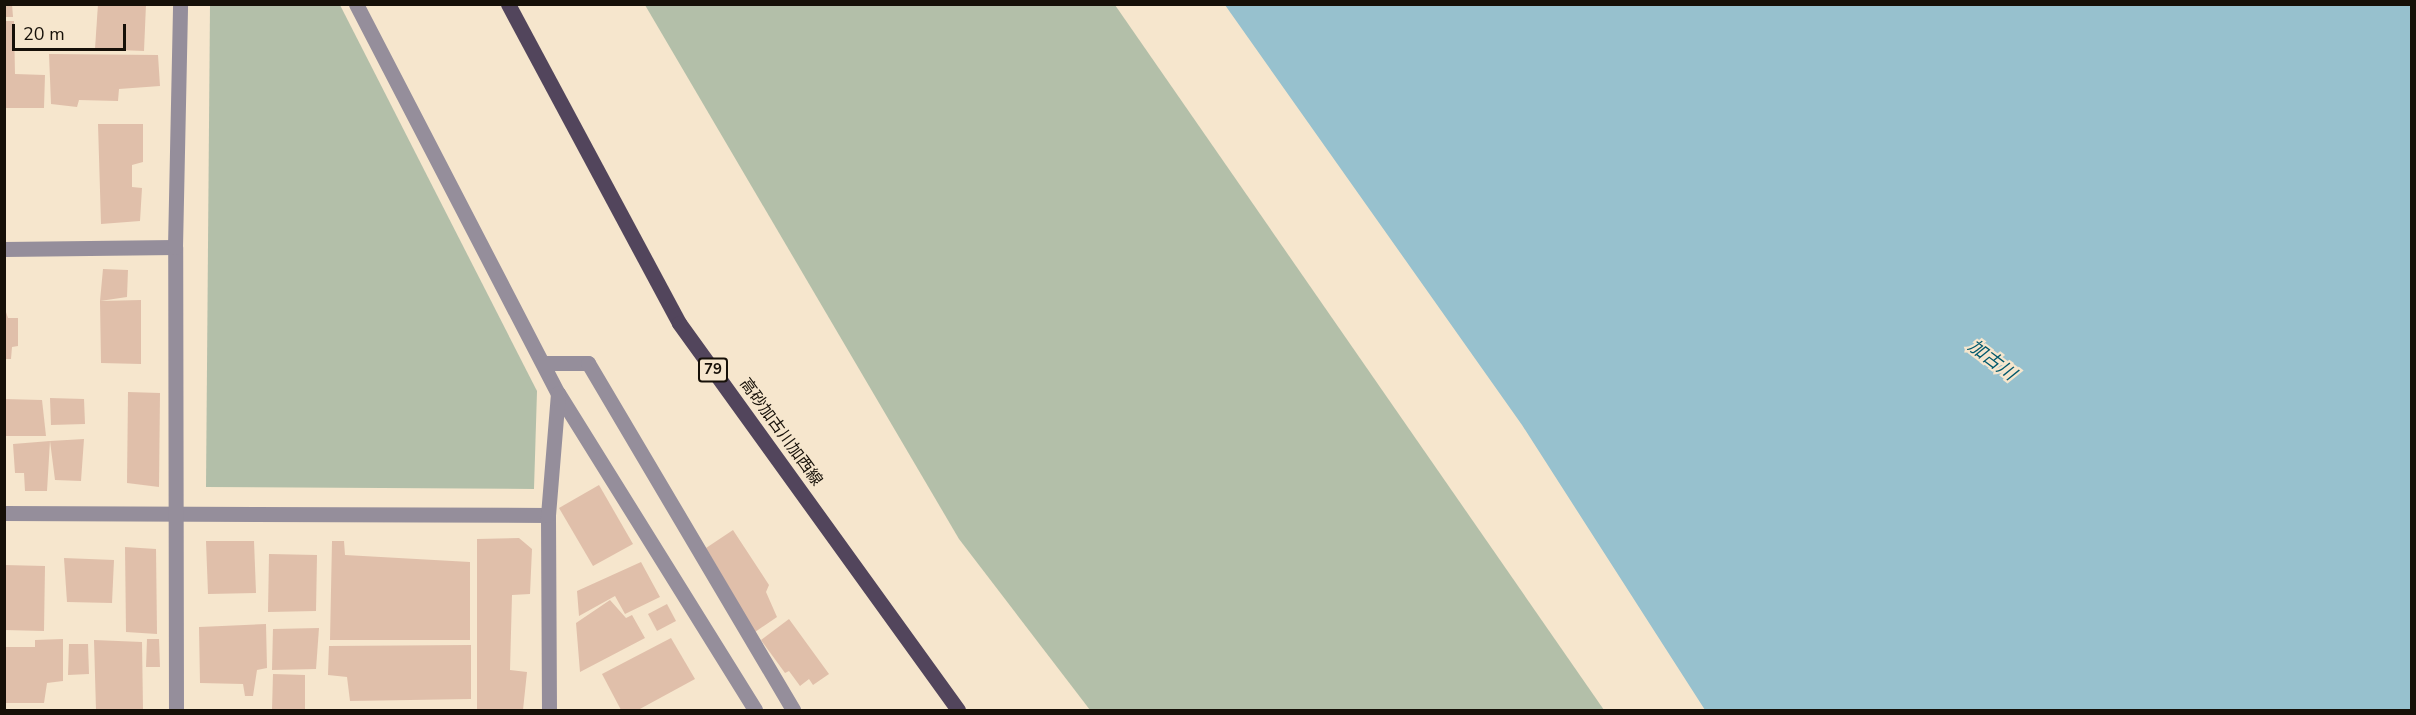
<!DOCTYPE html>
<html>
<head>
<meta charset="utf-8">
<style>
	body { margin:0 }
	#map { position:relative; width:2416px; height:715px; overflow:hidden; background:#f6e6cd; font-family:"Nunito Sans","Noto Sans JP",sans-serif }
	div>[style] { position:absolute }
	.green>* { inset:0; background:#b3bfa9 }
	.water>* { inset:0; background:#97c1ce }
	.building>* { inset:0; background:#e0bfaa }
	.street>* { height:15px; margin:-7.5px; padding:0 7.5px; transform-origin:7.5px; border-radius:7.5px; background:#958e9b }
	.primary>* { height:15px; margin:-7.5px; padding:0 7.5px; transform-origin:7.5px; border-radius:7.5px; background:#52455c }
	span { translate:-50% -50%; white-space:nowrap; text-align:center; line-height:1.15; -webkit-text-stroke:4.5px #f6e6cd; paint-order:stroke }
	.shield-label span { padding:2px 4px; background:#f6e6cd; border:2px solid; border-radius:4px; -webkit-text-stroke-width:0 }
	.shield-label { font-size:15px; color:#161008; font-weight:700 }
	.street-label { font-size:16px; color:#161008 }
	.water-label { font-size:18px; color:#00586c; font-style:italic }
	.frame { position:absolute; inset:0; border:6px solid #161008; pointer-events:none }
	.scale { position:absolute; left:12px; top:24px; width:114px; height:27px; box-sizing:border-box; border:3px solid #161008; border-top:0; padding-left:8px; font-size:18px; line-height:21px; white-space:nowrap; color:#161008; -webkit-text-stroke:4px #f6e6cd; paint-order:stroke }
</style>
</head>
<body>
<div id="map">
	<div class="green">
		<div style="clip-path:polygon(210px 5px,340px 5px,537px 391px,534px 489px,206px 487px)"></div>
		<div style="clip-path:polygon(645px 5px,1115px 5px,1604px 710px,1090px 710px,959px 539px)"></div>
	</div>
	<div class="water">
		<div style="clip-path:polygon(1225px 5px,2411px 5px,2411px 710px,1705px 710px,1522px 425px)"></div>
	</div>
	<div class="building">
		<div style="clip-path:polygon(4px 4px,12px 4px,13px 17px,4px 17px)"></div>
		<div style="clip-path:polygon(98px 4px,146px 4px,144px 51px,95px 49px)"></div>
		<div style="clip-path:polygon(4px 21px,14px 21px,15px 74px,45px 75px,44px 108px,4px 108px)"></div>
		<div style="clip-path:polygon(49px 54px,158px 55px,160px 86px,119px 89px,118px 101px,79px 100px,77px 107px,51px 104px)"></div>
		<div style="clip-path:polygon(98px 124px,143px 124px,143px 162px,132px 165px,132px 187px,142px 188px,140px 221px,101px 224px)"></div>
		<div style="clip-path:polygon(103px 269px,128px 270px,127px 297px,100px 301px,141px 300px,141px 364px,101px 363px,100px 301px)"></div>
		<div style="clip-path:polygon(4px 306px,8px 318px,18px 318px,18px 346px,12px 347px,11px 359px,4px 359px)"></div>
		<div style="clip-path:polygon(128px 392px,160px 393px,159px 487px,127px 483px)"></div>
		<div style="clip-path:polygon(50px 398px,84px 399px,85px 424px,51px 425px)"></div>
		<div style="clip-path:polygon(4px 399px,42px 400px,46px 436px,4px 436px)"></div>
		<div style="clip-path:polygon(84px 439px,81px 481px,55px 480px,50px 441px,47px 491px,25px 491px,24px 473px,15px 473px,13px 444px,50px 441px)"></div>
		<div style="clip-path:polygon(599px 485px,633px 544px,593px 566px,559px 508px)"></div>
		<div style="clip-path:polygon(733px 530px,769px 585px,766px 592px,777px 617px,755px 632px,706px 548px)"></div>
		<div style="clip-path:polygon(519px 538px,532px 549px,530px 594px,512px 595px,510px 670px,527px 672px,523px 710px,477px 710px,477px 539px)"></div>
		<div style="clip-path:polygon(206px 541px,254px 541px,256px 593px,208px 594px)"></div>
		<div style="clip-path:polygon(332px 541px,344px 541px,345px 555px,470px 562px,470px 640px,330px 640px)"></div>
		<div style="clip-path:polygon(125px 547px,156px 549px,157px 634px,126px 632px)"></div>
		<div style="clip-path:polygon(269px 554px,317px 555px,316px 611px,268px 612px)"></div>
		<div style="clip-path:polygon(64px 558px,114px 560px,112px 603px,67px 602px)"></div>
		<div style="clip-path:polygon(641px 562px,660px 597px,625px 614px,615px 596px,579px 616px,577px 591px)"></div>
		<div style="clip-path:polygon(4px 565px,45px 566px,44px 631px,4px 630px)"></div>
		<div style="clip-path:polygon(610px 600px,626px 618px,632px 615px,645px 638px,580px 672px,576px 623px)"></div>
		<div style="clip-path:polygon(667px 604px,676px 621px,657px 631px,648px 614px)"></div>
		<div style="clip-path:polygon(789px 619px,829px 674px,813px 685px,809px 679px,800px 686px,789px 671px,785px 673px,761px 640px)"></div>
		<div style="clip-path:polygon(266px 624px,267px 668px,257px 670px,253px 696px,245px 696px,243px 684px,200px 683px,199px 627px)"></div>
		<div style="clip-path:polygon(319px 628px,316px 669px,272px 670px,273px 629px)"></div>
		<div style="clip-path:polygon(671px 638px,695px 679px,638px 710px,621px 710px,602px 674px)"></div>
		<div style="clip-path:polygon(63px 639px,63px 681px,47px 683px,44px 703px,4px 703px,4px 647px,35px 647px,35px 640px)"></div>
		<div style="clip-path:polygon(147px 639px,159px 639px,160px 667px,146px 667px)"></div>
		<div style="clip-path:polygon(94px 640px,142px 642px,143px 710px,96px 710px)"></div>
		<div style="clip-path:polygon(69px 644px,88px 644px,89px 674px,68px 675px)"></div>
		<div style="clip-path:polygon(471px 645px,471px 699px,350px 701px,347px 677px,328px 675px,329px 646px)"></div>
		<div style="clip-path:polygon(273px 674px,305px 675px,305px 710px,272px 710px)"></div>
	</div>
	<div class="street">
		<div style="left:356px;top:4px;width:438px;rotate:62.6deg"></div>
		<div style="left:558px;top:393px;width:373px;rotate:58.1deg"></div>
		<div style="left:4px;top:249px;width:171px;rotate:-0.7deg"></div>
		<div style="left:543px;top:363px;width:45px"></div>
		<div style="left:588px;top:363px;width:403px;rotate:59.4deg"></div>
		<div style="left:4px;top:513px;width:544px;rotate:0.21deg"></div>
		<div style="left:176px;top:710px;width:463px;rotate:-90.1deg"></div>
		<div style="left:175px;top:247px;width:243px;rotate:-88.8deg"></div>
		<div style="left:549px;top:710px;width:195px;rotate:-90.3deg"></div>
		<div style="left:548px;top:515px;width:122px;rotate:-85.3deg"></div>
	</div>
	<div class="primary">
		<div style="left:508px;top:4px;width:362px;rotate:61.8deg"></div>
		<div style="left:679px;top:323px;width:477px;rotate:54.2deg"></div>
	</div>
	<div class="shield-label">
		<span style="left:713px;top:370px">79</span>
	</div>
	<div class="street-label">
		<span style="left:781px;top:432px;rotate:54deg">高砂加古川加西線</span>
	</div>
	<div class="water-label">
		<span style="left:1992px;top:360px;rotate:37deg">加古川</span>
	</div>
	<div class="frame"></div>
	<div class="scale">20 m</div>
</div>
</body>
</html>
